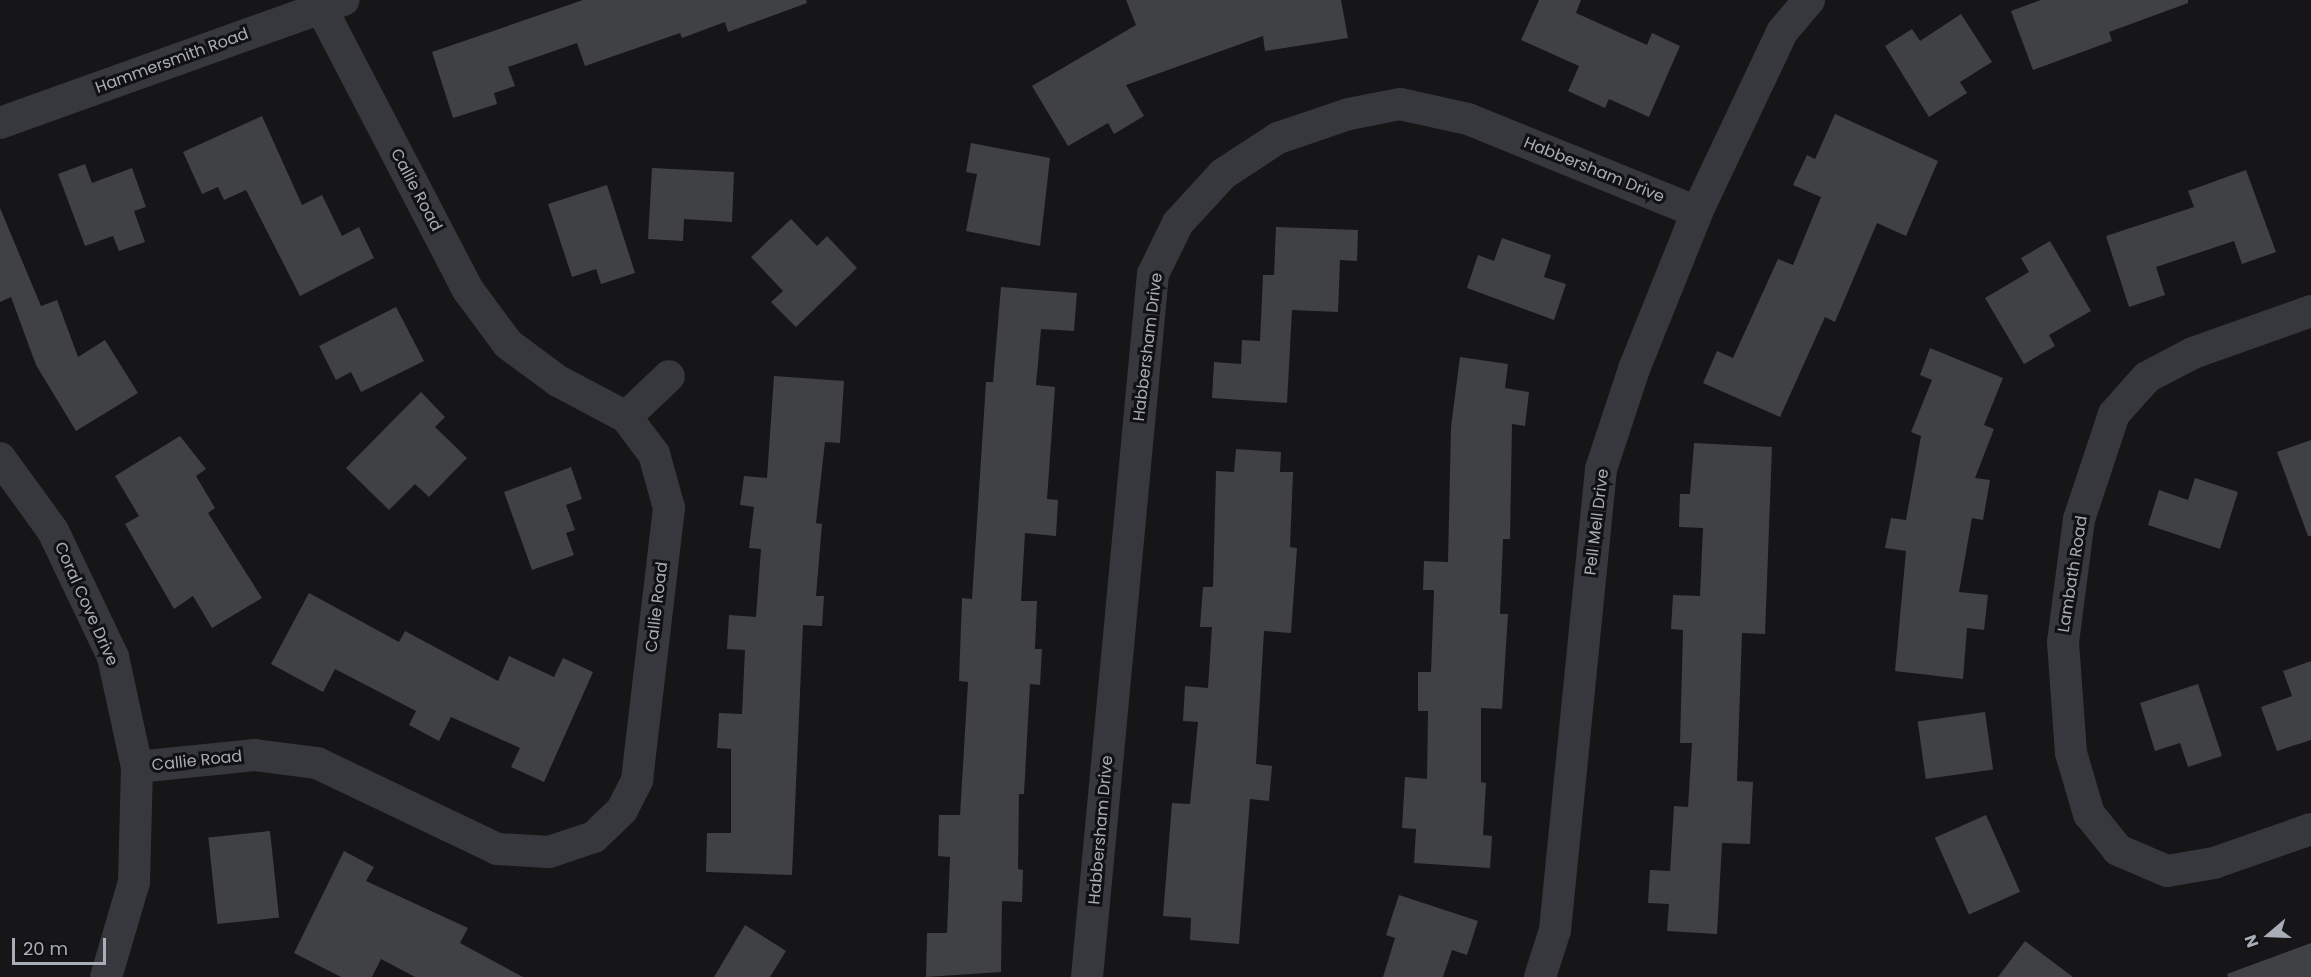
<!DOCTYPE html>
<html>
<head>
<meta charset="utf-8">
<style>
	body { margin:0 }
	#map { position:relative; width:2311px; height:977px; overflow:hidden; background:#161618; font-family:Poppins,sans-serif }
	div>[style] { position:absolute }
	.building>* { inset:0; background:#404145; transform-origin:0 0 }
	.minor>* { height:32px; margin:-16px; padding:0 16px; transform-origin:16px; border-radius:16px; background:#37383d }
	span { translate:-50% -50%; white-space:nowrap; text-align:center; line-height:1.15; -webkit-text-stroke:6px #111113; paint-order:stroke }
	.street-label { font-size:16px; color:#a8adb8 }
	.north { position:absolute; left:2239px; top:905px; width:60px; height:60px; -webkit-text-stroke:4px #111113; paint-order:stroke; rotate:251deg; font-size:16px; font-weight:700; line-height:24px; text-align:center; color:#a8adb8 }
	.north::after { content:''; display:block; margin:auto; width:21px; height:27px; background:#a8adb8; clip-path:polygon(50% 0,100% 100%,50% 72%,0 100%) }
	.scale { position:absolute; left:12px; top:938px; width:94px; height:27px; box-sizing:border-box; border:3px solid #a8adb8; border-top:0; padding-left:8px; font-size:18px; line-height:21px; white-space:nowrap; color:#a8adb8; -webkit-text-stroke:4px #111113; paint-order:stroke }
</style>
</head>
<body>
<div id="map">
	<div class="building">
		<i style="clip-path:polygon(583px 0,806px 0,807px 3px,728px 32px,725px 22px,682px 38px,680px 33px,585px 66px,577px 43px,508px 67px,515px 86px,494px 93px,497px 104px,453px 118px,432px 52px)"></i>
		<i style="clip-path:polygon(1126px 0,1341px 0,1348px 38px,1265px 51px,1263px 36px,1126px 85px,1144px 116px,1114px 134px,1108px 123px,1068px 146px,1032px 86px,1136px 25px)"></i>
		<i style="clip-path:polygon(1539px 0,1581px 0,1576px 13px,1647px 45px,1652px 33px,1680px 46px,1649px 117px,1609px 99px,1605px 108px,1568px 91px,1579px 66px,1521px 40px)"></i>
		<i style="clip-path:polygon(2041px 0,2188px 0,2188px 3px,2109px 32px,2112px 41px,2033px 70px,2011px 11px)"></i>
		<i style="clip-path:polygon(1961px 14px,1992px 62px,1960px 82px,1967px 93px,1929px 117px,1885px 46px,1912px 29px,1920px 41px)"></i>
		<i style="clip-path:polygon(1835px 114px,1938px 161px,1906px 236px,1877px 223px,1835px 322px,1825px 317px,1780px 417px,1703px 383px,1717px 351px,1733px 358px,1778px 259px,1793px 265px,1821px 197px,1793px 185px,1807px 155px,1815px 159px)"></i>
		<i style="clip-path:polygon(262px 116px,302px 205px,322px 195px,342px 236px,359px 227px,374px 258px,300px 296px,246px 190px,224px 200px,218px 187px,202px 194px,183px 152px)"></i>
		<i style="clip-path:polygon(971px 143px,1050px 158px,1040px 246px,966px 231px,977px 174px,966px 172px)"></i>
		<i style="clip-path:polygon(85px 164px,92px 183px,132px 168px,146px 207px,134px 211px,145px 242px,119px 251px,113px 236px,85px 246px,58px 174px)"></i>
		<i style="clip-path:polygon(652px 168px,734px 172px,732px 222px,684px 219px,683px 241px,648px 239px)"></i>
		<i style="clip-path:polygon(2246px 170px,2276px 252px,2242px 264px,2234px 241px,2156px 267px,2165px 295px,2129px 307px,2106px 236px,2194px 207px,2188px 191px)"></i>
		<i style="clip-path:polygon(607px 185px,635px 273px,601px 284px,596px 269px,572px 277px,548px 204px)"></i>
		<i style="clip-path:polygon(0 208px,41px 306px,57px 300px,78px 357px,105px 340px,138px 393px,76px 431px,36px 365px,11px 297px,0 302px)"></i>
		<i style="clip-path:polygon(791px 219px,817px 246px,827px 236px,857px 268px,796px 327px,771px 302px,783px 291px,751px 257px)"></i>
		<i style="clip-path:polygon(1276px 227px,1358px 230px,1357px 261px,1340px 260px,1338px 312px,1292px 310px,1287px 403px,1212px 398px,1214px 362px,1241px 364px,1242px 340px,1260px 341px,1263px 275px,1274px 275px)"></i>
		<i style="clip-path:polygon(1502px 238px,1551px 255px,1544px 277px,1566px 284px,1554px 320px,1467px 288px,1478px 255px,1494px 261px)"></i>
		<i style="clip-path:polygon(2050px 241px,2091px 311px,2049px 335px,2055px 346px,2024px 364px,1985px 298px,2029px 272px,2021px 258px)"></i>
		<i style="clip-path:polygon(1001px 287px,1077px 293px,1074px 331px,1041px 329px,1036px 385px,1055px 387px,1047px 499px,1058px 500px,1056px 536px,1025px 533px,1021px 601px,1037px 601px,1035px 649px,1042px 649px,1040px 685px,1030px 684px,1024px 794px,1019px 794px,1018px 869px,1023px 870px,1022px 902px,1002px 901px,1001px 972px,926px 977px,927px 933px,947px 933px,950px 857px,938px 856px,939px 815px,960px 815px,968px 682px,959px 681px,962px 598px,972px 599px,986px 382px,993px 382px)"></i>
		<i style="clip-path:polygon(396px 307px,424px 361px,361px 392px,351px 372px,336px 380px,319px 346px)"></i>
		<i style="clip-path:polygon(1930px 348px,2003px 378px,1984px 425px,1994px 429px,1975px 478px,1990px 480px,1983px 520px,1972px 518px,1959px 592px,1988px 595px,1984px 630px,1967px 628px,1963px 679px,1895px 671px,1906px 551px,1885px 548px,1891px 518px,1906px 520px,1921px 436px,1911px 432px,1932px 380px,1920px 375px)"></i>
		<i style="clip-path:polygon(1460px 357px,1508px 364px,1505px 388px,1529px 392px,1525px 426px,1512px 424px,1510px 539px,1503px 539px,1500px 614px,1508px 614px,1502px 709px,1481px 708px,1481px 782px,1486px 783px,1483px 835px,1492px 836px,1490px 868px,1414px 863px,1416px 829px,1402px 828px,1405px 777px,1427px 779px,1428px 711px,1418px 711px,1418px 672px,1431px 672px,1434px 590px,1423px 590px,1424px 561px,1448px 562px,1451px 427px)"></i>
		<i style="clip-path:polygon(774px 376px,844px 381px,840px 443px,825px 442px,816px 523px,822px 524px,816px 596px,824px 596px,822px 626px,803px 625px,792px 875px,706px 872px,707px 833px,731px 833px,731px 749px,717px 748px,719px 713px,742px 714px,745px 650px,727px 649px,729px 615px,756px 617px,761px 549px,749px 548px,754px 507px,740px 505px,744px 476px,767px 478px)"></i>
		<i style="clip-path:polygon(421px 392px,445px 417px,435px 427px,467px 458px,429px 497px,415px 484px,389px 510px,346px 468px)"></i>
		<i style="clip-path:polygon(180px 436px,206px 469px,196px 476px,215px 508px,208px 513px,262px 598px,212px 628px,193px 596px,174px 609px,125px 524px,139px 516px,115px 476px)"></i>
		<i style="clip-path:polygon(2311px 440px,2311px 536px,2308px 536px,2277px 452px)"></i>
		<i style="clip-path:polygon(1694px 443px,1772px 447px,1765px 634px,1742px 633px,1737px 781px,1753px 782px,1750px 844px,1722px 843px,1717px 934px,1667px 931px,1669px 904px,1648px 903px,1650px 870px,1670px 871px,1674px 806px,1688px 807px,1692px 743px,1680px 743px,1683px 630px,1671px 629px,1673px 595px,1700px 596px,1703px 528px,1679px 527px,1680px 494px,1690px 494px)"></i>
		<i style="clip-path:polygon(1236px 449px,1281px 452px,1280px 472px,1293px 472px,1290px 547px,1297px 548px,1291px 633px,1264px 631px,1256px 764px,1272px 766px,1269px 801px,1250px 799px,1239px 944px,1190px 940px,1191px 918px,1163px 916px,1172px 803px,1190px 804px,1198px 722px,1183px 721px,1185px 686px,1208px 688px,1212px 627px,1200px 627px,1203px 587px,1213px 587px,1216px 471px,1234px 472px)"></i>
		<i style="clip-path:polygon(571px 467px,582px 499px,566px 505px,575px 530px,566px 533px,574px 555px,532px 570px,504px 492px)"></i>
		<i style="clip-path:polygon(2195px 478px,2238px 492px,2220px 549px,2148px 525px,2159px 490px,2188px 500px)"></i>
		<i style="clip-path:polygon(309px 593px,399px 642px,405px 631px,498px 681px,509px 656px,554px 677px,563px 658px,593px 672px,544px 782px,511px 767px,520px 748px,451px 717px,439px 741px,409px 725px,416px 711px,335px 669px,323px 692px,271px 664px)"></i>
		<i style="clip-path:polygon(2311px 661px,2311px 740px,2277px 751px,2261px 707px,2292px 696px,2283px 671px)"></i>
		<i style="clip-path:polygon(2198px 684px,2222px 756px,2188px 767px,2180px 743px,2155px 751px,2140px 703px)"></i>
		<i style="left:1985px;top:712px;width:58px;height:68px;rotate:82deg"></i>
		<i style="left:1986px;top:815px;width:84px;height:56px;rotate:66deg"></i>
		<i style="left:270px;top:831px;width:87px;height:62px;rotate:84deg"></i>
		<i style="clip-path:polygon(344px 851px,374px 867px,366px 881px,468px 928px,460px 943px,523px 977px,415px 977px,381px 959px,372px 977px,341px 977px,294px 953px)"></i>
		<i style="clip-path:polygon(1399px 895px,1478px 921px,1467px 955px,1452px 950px,1443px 977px,1383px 977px,1395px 938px,1386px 935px)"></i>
		<i style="clip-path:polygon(745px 925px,786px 951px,770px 977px,714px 977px)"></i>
		<i style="clip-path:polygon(2025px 941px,2073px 977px,1998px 977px)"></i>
		<i style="clip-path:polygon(2311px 943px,2311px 977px,2228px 977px,2227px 974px)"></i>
	</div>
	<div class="minor">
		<i style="left:0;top:123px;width:365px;rotate:-19.7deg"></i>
		<i style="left:2311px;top:311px;width:125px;rotate:160.4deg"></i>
		<i style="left:2193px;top:353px;width:52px;rotate:152.4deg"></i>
		<i style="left:2147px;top:377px;width:50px;rotate:131.7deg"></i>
		<i style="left:2114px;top:414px;width:111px;rotate:108.4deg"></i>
		<i style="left:2079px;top:519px;width:124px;rotate:97.4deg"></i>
		<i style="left:2063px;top:642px;width:111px;rotate:85.9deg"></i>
		<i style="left:2071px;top:753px;width:64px;rotate:73.6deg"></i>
		<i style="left:2089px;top:814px;width:46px;rotate:51.1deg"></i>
		<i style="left:2118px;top:850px;width:53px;rotate:23.2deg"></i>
		<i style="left:2167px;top:871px;width:48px;rotate:-9.7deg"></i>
		<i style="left:2214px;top:863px;width:103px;rotate:-19.3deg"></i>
		<i style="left:626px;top:417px;width:59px;rotate:-43.6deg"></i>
		<i style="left:0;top:458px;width:90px;rotate:54deg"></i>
		<i style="left:53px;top:531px;width:140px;rotate:64.5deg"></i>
		<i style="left:113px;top:657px;width:113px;rotate:77.7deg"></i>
		<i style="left:137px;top:767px;width:115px;rotate:91.5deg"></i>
		<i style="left:134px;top:882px;width:99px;rotate:106.4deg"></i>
		<i style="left:137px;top:767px;width:119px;rotate:-5.8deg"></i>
		<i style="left:255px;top:755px;width:63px;rotate:7.4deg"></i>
		<i style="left:317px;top:763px;width:199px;rotate:25.5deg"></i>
		<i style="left:497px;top:849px;width:52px;rotate:3.3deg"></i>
		<i style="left:549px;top:852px;width:47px;rotate:-18.4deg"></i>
		<i style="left:594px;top:837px;width:39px;rotate:-44deg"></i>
		<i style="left:622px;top:810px;width:34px;rotate:-63deg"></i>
		<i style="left:637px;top:780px;width:274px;rotate:-83.3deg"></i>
		<i style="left:669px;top:508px;width:56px;rotate:-105.5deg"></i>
		<i style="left:654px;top:454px;width:46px;rotate:-127.1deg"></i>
		<i style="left:626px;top:417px;width:77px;rotate:-152.1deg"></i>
		<i style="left:558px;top:381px;width:62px;rotate:-143.5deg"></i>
		<i style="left:508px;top:344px;width:67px;rotate:-126.5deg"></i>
		<i style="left:468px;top:290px;width:318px;rotate:-117.5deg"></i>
		<i style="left:1087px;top:977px;width:706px;rotate:-84.64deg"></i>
		<i style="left:1153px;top:274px;width:57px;rotate:-63.9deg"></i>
		<i style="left:1178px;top:223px;width:67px;rotate:-47.4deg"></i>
		<i style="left:1223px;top:174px;width:66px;rotate:-33.2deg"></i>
		<i style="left:1278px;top:138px;width:75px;rotate:-18.7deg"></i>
		<i style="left:1349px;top:114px;width:52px;rotate:-11.1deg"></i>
		<i style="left:1400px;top:104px;width:70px;rotate:12.4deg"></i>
		<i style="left:1468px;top:119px;width:247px;rotate:22.1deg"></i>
		<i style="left:1540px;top:977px;width:49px;rotate:-72.3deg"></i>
		<i style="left:1555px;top:930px;width:463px;rotate:-84.3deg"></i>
		<i style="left:1601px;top:469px;width:105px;rotate:-71.7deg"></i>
		<i style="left:1634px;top:369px;width:169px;rotate:-68.1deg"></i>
		<i style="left:1697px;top:212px;width:199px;rotate:-64.7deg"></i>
		<i style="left:1782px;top:32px;width:42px;rotate:-49.8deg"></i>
	</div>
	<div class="street-label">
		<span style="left:172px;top:61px;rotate:-20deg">Hammersmith Road</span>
		<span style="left:1594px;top:170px;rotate:22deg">Habbersham Drive</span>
		<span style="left:416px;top:190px;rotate:62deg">Callie Road</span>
		<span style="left:1148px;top:347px;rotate:-83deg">Habbersham Drive</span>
		<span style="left:1597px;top:522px;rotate:-83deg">Pell Mell Drive</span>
		<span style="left:2073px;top:574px;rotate:-81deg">Lambath Road</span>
		<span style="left:86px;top:604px;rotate:66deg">Coral Cove Drive</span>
		<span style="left:657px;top:607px;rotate:-83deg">Callie Road</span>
		<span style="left:197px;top:761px;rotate:-6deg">Callie Road</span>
		<span style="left:1101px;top:830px;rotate:-85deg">Habbersham Drive</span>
	</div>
	<div class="north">N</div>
	<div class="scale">20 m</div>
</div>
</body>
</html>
